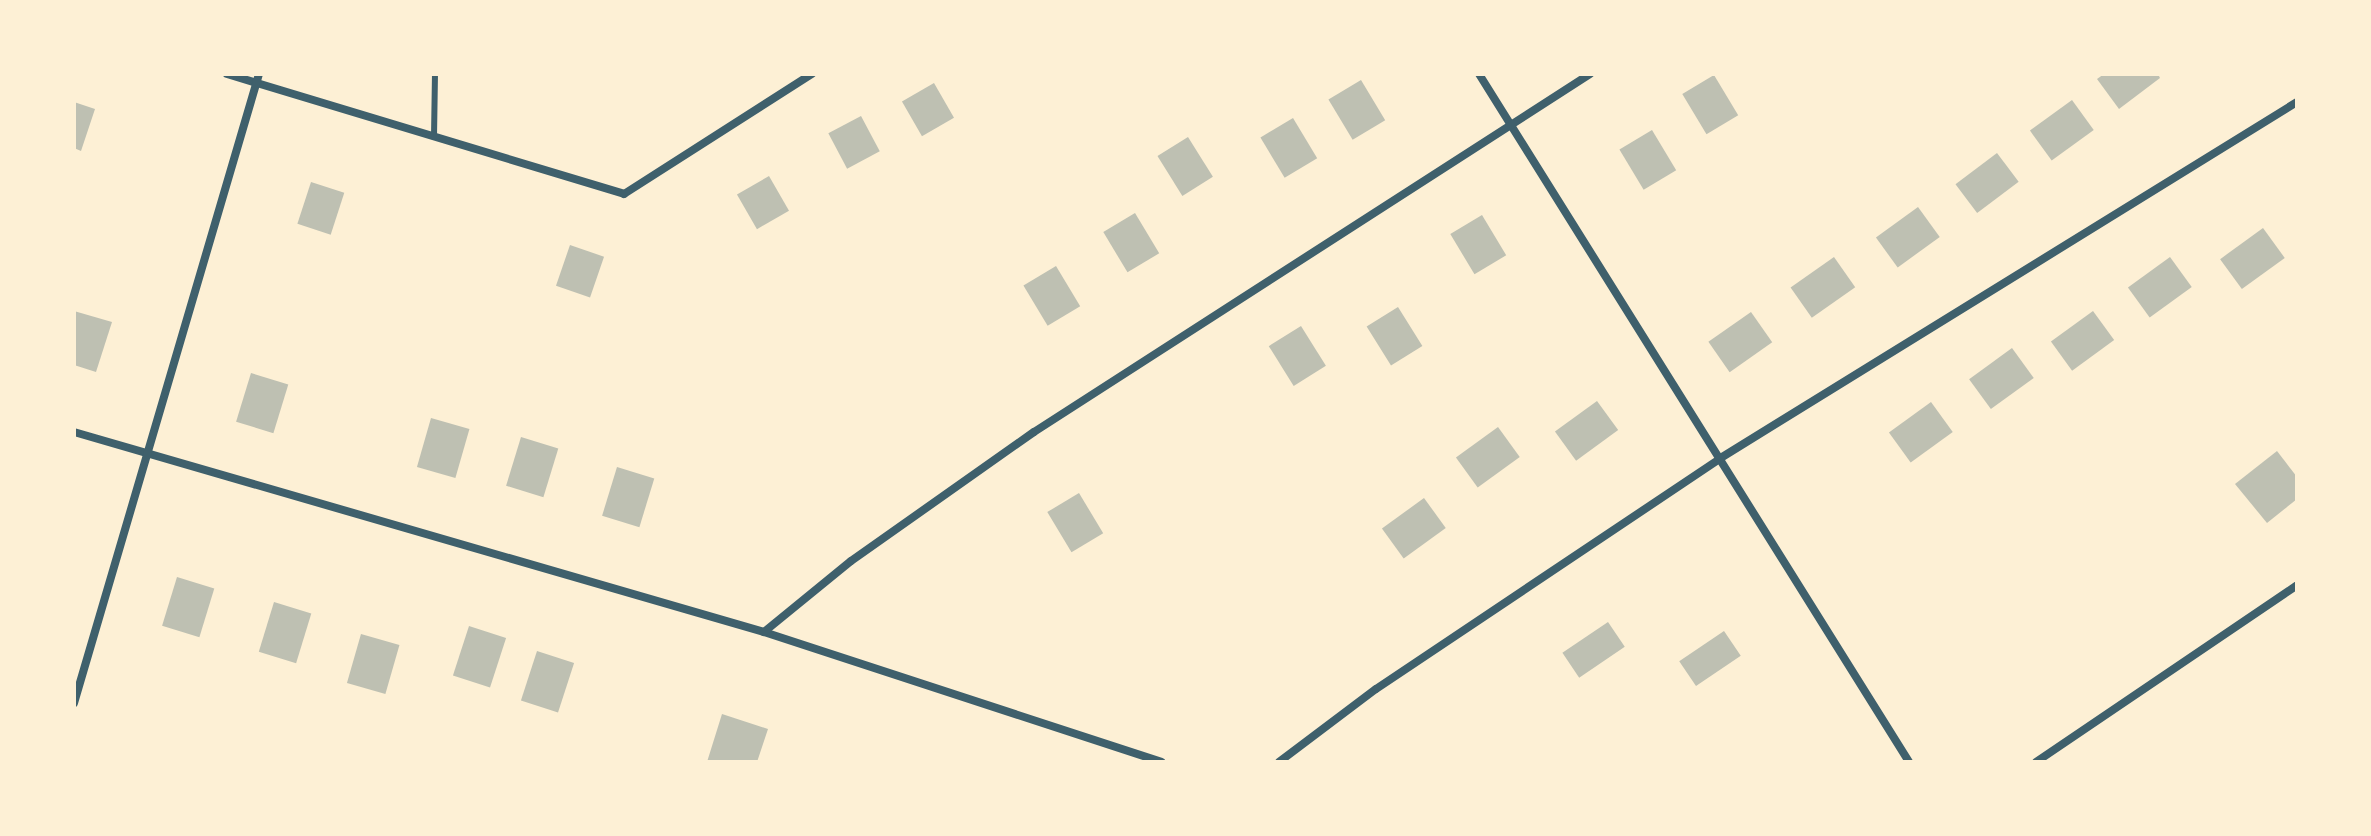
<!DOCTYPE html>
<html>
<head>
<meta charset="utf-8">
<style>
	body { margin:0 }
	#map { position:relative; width:2371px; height:836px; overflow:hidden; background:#fdf0d5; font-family:"Sofia Sans Condensed",sans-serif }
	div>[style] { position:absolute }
	.building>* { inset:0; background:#bec0b2; transform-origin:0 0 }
	.service>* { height:6px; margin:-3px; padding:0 3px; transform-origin:3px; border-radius:3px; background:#3f606c }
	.minor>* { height:8px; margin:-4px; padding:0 4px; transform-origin:4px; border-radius:4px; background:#3f606c }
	span { translate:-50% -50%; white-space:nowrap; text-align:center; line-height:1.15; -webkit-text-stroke:8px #fdf0d5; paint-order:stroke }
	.frame { position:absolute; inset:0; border:76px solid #fdf0d5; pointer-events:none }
</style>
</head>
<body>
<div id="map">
	<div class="building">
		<i style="clip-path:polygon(2104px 74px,2158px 74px,2160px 78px,2119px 109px,2097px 79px)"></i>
		<i style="left:1714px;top:75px;width:47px;height:37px;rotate:59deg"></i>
		<i style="left:1361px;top:80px;width:47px;height:38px;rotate:59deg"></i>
		<i style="left:934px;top:83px;width:40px;height:37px;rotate:60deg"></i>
		<i style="left:2072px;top:100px;width:37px;height:52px;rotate:54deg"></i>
		<i style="clip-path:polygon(74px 102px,95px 109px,81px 151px,74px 148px)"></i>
		<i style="left:861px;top:116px;width:40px;height:37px;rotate:62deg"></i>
		<i style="left:1293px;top:118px;width:47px;height:38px;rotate:59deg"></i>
		<i style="left:1652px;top:130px;width:47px;height:38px;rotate:59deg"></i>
		<i style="left:1188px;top:137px;width:47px;height:36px;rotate:58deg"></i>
		<i style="left:1997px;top:153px;width:36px;height:52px;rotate:53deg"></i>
		<i style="left:769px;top:176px;width:40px;height:37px;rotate:60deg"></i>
		<i style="left:311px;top:182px;width:35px;height:44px;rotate:18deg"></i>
		<i style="left:1918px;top:207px;width:37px;height:52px;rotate:54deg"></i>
		<i style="left:1135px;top:213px;width:47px;height:37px;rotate:59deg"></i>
		<i style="left:1482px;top:215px;width:47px;height:37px;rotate:59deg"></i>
		<i style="left:2263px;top:228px;width:37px;height:53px;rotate:54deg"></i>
		<i style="left:570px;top:245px;width:36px;height:43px;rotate:19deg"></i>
		<i style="left:1834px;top:257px;width:37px;height:53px;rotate:55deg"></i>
		<i style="left:2170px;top:257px;width:37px;height:52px;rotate:54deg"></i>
		<i style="left:1056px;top:266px;width:47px;height:38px;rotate:59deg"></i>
		<i style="left:1398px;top:307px;width:46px;height:37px;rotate:58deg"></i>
		<i style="clip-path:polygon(74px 311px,112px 322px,96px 372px,74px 365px)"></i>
		<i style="left:2093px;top:311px;width:36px;height:52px;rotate:54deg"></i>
		<i style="left:1751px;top:312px;width:37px;height:52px;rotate:55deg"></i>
		<i style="left:1301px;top:326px;width:47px;height:38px;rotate:58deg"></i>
		<i style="left:2012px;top:348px;width:37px;height:53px;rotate:54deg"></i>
		<i style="left:251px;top:373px;width:39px;height:51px;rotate:17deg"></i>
		<i style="left:1597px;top:401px;width:36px;height:52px;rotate:54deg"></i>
		<i style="left:1931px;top:402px;width:37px;height:52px;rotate:54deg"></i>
		<i style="left:431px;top:418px;width:40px;height:51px;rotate:16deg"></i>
		<i style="left:1498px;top:427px;width:37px;height:52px;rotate:54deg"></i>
		<i style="left:521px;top:437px;width:39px;height:51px;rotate:17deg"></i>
		<i style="clip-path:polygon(2277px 451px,2297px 477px,2297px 499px,2267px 523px,2235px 484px)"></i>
		<i style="left:617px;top:467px;width:39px;height:51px;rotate:17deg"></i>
		<i style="left:1079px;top:493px;width:47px;height:37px;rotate:59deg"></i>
		<i style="left:1424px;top:498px;width:37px;height:52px;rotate:54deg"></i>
		<i style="left:177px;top:577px;width:39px;height:51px;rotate:17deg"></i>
		<i style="left:274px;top:602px;width:39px;height:52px;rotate:17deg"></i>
		<i style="left:1608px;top:622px;width:30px;height:55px;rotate:56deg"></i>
		<i style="left:469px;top:626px;width:39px;height:52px;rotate:18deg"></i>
		<i style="left:1724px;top:631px;width:30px;height:54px;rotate:56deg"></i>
		<i style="left:361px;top:634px;width:40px;height:51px;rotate:16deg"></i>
		<i style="left:537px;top:651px;width:39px;height:52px;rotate:18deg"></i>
		<i style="clip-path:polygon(722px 714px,768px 729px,757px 762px,707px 762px)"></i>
	</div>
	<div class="service">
		<i style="left:434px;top:137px;width:63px;rotate:-89.1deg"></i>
	</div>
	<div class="minor">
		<i style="left:227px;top:74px;width:415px;rotate:16.8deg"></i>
		<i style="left:624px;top:194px;width:223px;rotate:-32.6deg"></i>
		<i style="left:1479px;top:74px;width:811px;rotate:57.99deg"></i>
		<i style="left:74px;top:432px;width:718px;rotate:16.16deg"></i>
		<i style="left:764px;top:632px;width:418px;rotate:18.1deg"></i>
		<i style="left:764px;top:632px;width:112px;rotate:-39.2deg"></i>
		<i style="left:851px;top:561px;width:224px;rotate:-35.2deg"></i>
		<i style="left:1034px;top:432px;width:661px;rotate:-32.78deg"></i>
		<i style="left:74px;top:703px;width:656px;rotate:-73.61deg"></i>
		<i style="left:1279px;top:762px;width:121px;rotate:-37deg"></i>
		<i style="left:1376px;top:689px;width:413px;rotate:-33.8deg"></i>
		<i style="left:1719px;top:459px;width:679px;rotate:-31.7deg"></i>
		<i style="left:2036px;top:762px;width:315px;rotate:-34.1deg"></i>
	</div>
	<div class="frame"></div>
</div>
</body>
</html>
